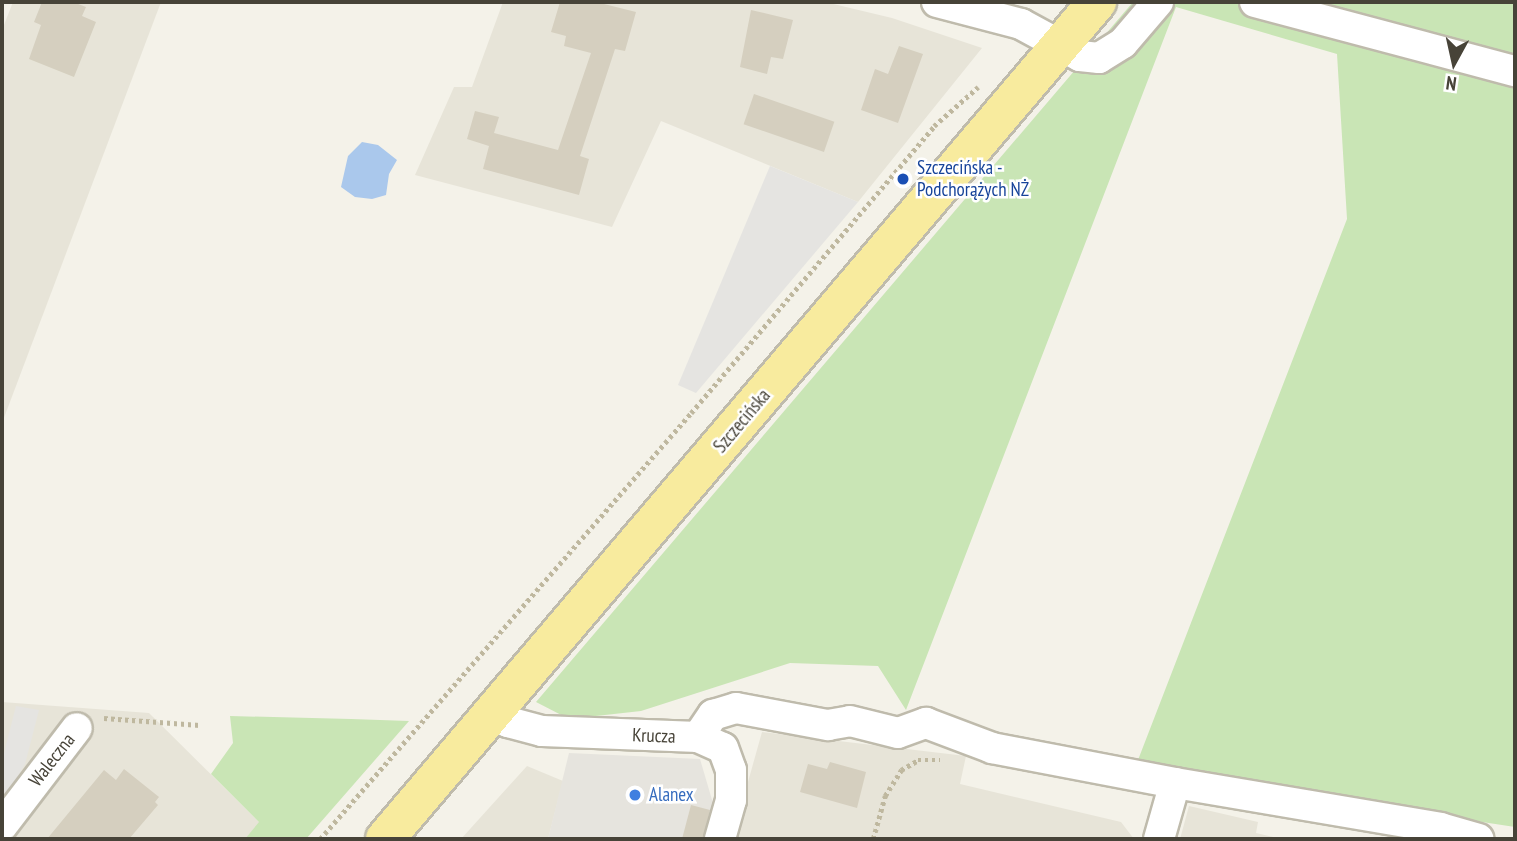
<!DOCTYPE html>
<html>
<head>
<meta charset="utf-8">
<style>
	body { margin:0 }
	#map { position:relative; width:1517px; height:841px; overflow:hidden; background:#f4f2e9; font-family:"PT Sans Narrow",sans-serif }
	div>[style] { position:absolute }
	.residential>* { inset:0; background:#e7e4d8 }
	.industrial>* { inset:0; background:#e6e4de }
	.green>* { inset:0; background:#c9e5b5 }
	.parking>* { inset:0; background:#e5e4e1 }
	.water>* { inset:0; background:#aac8ec }
	.building>* { inset:0; background:#d5cfbf; transform-origin:0 0 }
	.path>* { height:4.5px; margin-top:-2.25px; transform-origin:0; background:repeating-linear-gradient(90deg,#bfb89f 0 3.5px,transparent 0 7px) }
	.roads { filter:drop-shadow(2px 0 #bfbbac) drop-shadow(-2px 0 #bfbbac) drop-shadow(0 2px #bfbbac) drop-shadow(0 -2px #bfbbac) }
	.minor>* { height:30px; margin:-15px; padding:0 15px; transform-origin:15px; border-radius:15px; background:#fff }
	.major>* { height:38px; margin:-19px; padding:0 19px; transform-origin:19px; border-radius:19px; background:#f8eb9e }
	.dots>* { width:19px; height:19px; translate:-50% -50%; box-sizing:border-box; border:4px solid #fff; border-radius:50% }
	span { translate:-50% -50%; white-space:nowrap; text-align:center; line-height:1.15; -webkit-text-stroke:5px #fff; paint-order:stroke }
	.transit-label { font-size:19px; color:#164399 }
	.left { translate:0 -50%; text-align:left }
	.street-label { font-size:19px; color:#474338 }
	.shop-label { font-size:19px; color:#366cbe }
	.frame { position:absolute; inset:0; border:4px solid #474338; pointer-events:none }
	.north { position:absolute; left:1419px; top:28px; width:70px; height:70px; -webkit-text-stroke:5px #fff; paint-order:stroke; rotate:188deg; font-size:19px; font-weight:700; line-height:28px; text-align:center; color:#474338 }
	.north::after { content:''; display:block; margin:auto; width:24px; height:32px; background:#474338; clip-path:polygon(50% 0,100% 100%,50% 72%,0 100%) }
</style>
</head>
<body>
<div id="map">
	<div class="residential">
		<i style="clip-path:polygon(13px 2px,161px 2px,2px 423px,2px 30px)"></i>
		<i style="clip-path:polygon(503px 2px,825px 2px,892px 18px,982px 48px,858px 202px,661px 121px,612px 227px,415px 175px,454px 87px,472px 87px)"></i>
		<i style="clip-path:polygon(2px 702px,149px 713px,260px 823px,245px 839px,2px 839px)"></i>
		<i style="clip-path:polygon(762px 732px,966px 756px,960px 784px,1121px 822px,1134px 839px,732px 839px)"></i>
		<i style="clip-path:polygon(527px 766px,563px 781px,548px 839px,461px 839px)"></i>
		<i style="clip-path:polygon(1189px 806px,1258px 822px,1256px 833px,1282px 839px,1180px 839px)"></i>
	</div>
	<div class="industrial">
		<i style="clip-path:polygon(569px 753px,700px 759px,715px 810px,707px 839px,548px 839px)"></i>
	</div>
	<div class="green">
		<i style="clip-path:polygon(1133px 2px,1515px 2px,1515px 827px,1272px 790px,1138px 760px,1347px 219px,1337px 54px,1176px 7px,906px 710px,878px 666px,790px 663px,641px 711px,569px 719px,536px 702px)"></i>
		<i style="clip-path:polygon(230px 716px,351px 719px,409px 721px,306px 839px,245px 839px,259px 822px,211px 774px,233px 743px)"></i>
	</div>
	<div class="parking">
		<i style="clip-path:polygon(770px 166px,858px 202px,696px 393px,678px 385px)"></i>
		<i style="clip-path:polygon(16px 706px,39px 710px,25px 764px,2px 803px,2px 761px)"></i>
	</div>
	<div class="water">
		<i style="clip-path:polygon(362px 142px,378px 145px,397px 160px,389px 174px,386px 195px,372px 199px,355px 197px,341px 187px,348px 156px)"></i>
	</div>
	<div class="building">
		<i style="clip-path:polygon(42px 2px,73px 2px,86px 7px,82px 16px,96px 22px,74px 77px,29px 59px,41px 25px,34px 22px)"></i>
		<i style="clip-path:polygon(560px 2px,596px 2px,636px 12px,625px 51px,615px 49px,580px 156px,589px 159px,579px 195px,483px 169px,489px 146px,467px 139px,475px 111px,499px 117px,494px 133px,558px 150px,591px 53px,564px 46px,566px 36px,551px 32px)"></i>
		<i style="clip-path:polygon(751px 10px,793px 20px,783px 59px,771px 57px,767px 74px,740px 67px)"></i>
		<i style="clip-path:polygon(899px 46px,923px 54px,898px 123px,861px 110px,875px 69px,888px 74px)"></i>
		<i style="left:754px;top:94px;width:85px;height:32px;rotate:19deg"></i>
		<i style="clip-path:polygon(830px 762px,866px 772px,857px 808px,800px 792px,808px 764px,827px 769px)"></i>
		<i style="clip-path:polygon(124px 769px,159px 797px,155px 802px,158px 805px,129px 839px,47px 839px,104px 770px,116px 780px)"></i>
		<i style="clip-path:polygon(691px 805px,710px 810px,703px 839px,682px 839px)"></i>
	</div>
	<div class="path">
		<i style="left:104px;top:718px;width:96px;rotate:4.2deg"></i>
		<i style="left:320px;top:839px;width:565px;rotate:-48.95deg"></i>
		<i style="left:691px;top:413px;width:376px;rotate:-49.7deg"></i>
		<i style="left:934px;top:126px;width:59px;rotate:-41.6deg"></i>
		<i style="left:873px;top:839px;width:45px;rotate:-74.4deg"></i>
		<i style="left:885px;top:796px;width:31px;rotate:-58deg"></i>
		<i style="left:901px;top:770px;width:20px;rotate:-30deg"></i>
		<i style="left:918px;top:760px;width:22px"></i>
	</div>
	<div class="roads">
		<div class="minor">
			<i style="left:937px;top:2px;width:87px;rotate:14.7deg"></i>
			<i style="left:1021px;top:24px;width:67px;rotate:28.5deg"></i>
			<i style="left:1080px;top:56px;width:19px;rotate:6deg"></i>
			<i style="left:1099px;top:58px;width:28px;rotate:-32deg"></i>
			<i style="left:1123px;top:43px;width:54px;rotate:-49.5deg"></i>
			<i style="left:1255px;top:2px;width:269px;rotate:14.9deg"></i>
			<i style="left:492px;top:714px;width:18px;rotate:27deg"></i>
			<i style="left:508px;top:722px;width:35px;rotate:15deg"></i>
			<i style="left:542px;top:731px;width:156px;rotate:2.2deg"></i>
			<i style="left:698px;top:737px;width:27px;rotate:24deg"></i>
			<i style="left:723px;top:748px;width:23px;rotate:70deg"></i>
			<i style="left:731px;top:770px;width:30px;rotate:90deg"></i>
			<i style="left:731px;top:800px;width:41px;rotate:105.8deg"></i>
			<i style="left:698px;top:737px;width:27px;rotate:-56deg"></i>
			<i style="left:713px;top:715px;width:24px;rotate:-17deg"></i>
			<i style="left:736px;top:708px;width:94px;rotate:10.5deg"></i>
			<i style="left:828px;top:725px;width:22px;rotate:-10deg"></i>
			<i style="left:850px;top:721px;width:49px;rotate:14deg"></i>
			<i style="left:898px;top:733px;width:30px;rotate:-20deg"></i>
			<i style="left:926px;top:723px;width:71px;rotate:20.7deg"></i>
			<i style="left:992px;top:748px;width:186px;rotate:10.8deg"></i>
			<i style="left:1175px;top:783px;width:269px;rotate:9.6deg"></i>
			<i style="left:1440px;top:828px;width:40px;rotate:16deg"></i>
			<i style="left:2px;top:826px;width:123px;rotate:-52.6deg"></i>
			<i style="left:1159px;top:839px;width:58px;rotate:-74.1deg"></i>
		</div>
		<div class="major">
			<i style="left:385px;top:839px;width:1099px;rotate:-49.61deg"></i>
		</div>
	</div>
	<div class="dots">
		<i style="left:903px;top:179px;background:#1a4fb4"></i>
		<i style="left:635px;top:795px;background:#3f7fe0"></i>
	</div>
	<div class="transit-label">
		<span class="left" style="left:917px;top:179px">Szczecińska -<br>Podchorążych NŻ</span>
	</div>
	<div class="street-label">
		<span style="left:742px;top:421px;rotate:-50deg">Szczecińska</span>
		<span style="left:654px;top:736px;rotate:2deg">Krucza</span>
		<span style="left:52px;top:760px;rotate:-52deg">Waleczna</span>
	</div>
	<div class="shop-label">
		<span class="left" style="left:649px;top:795px">Alanex</span>
	</div>
	<div class="frame"></div>
	<div class="north">N</div>
</div>
</body>
</html>
